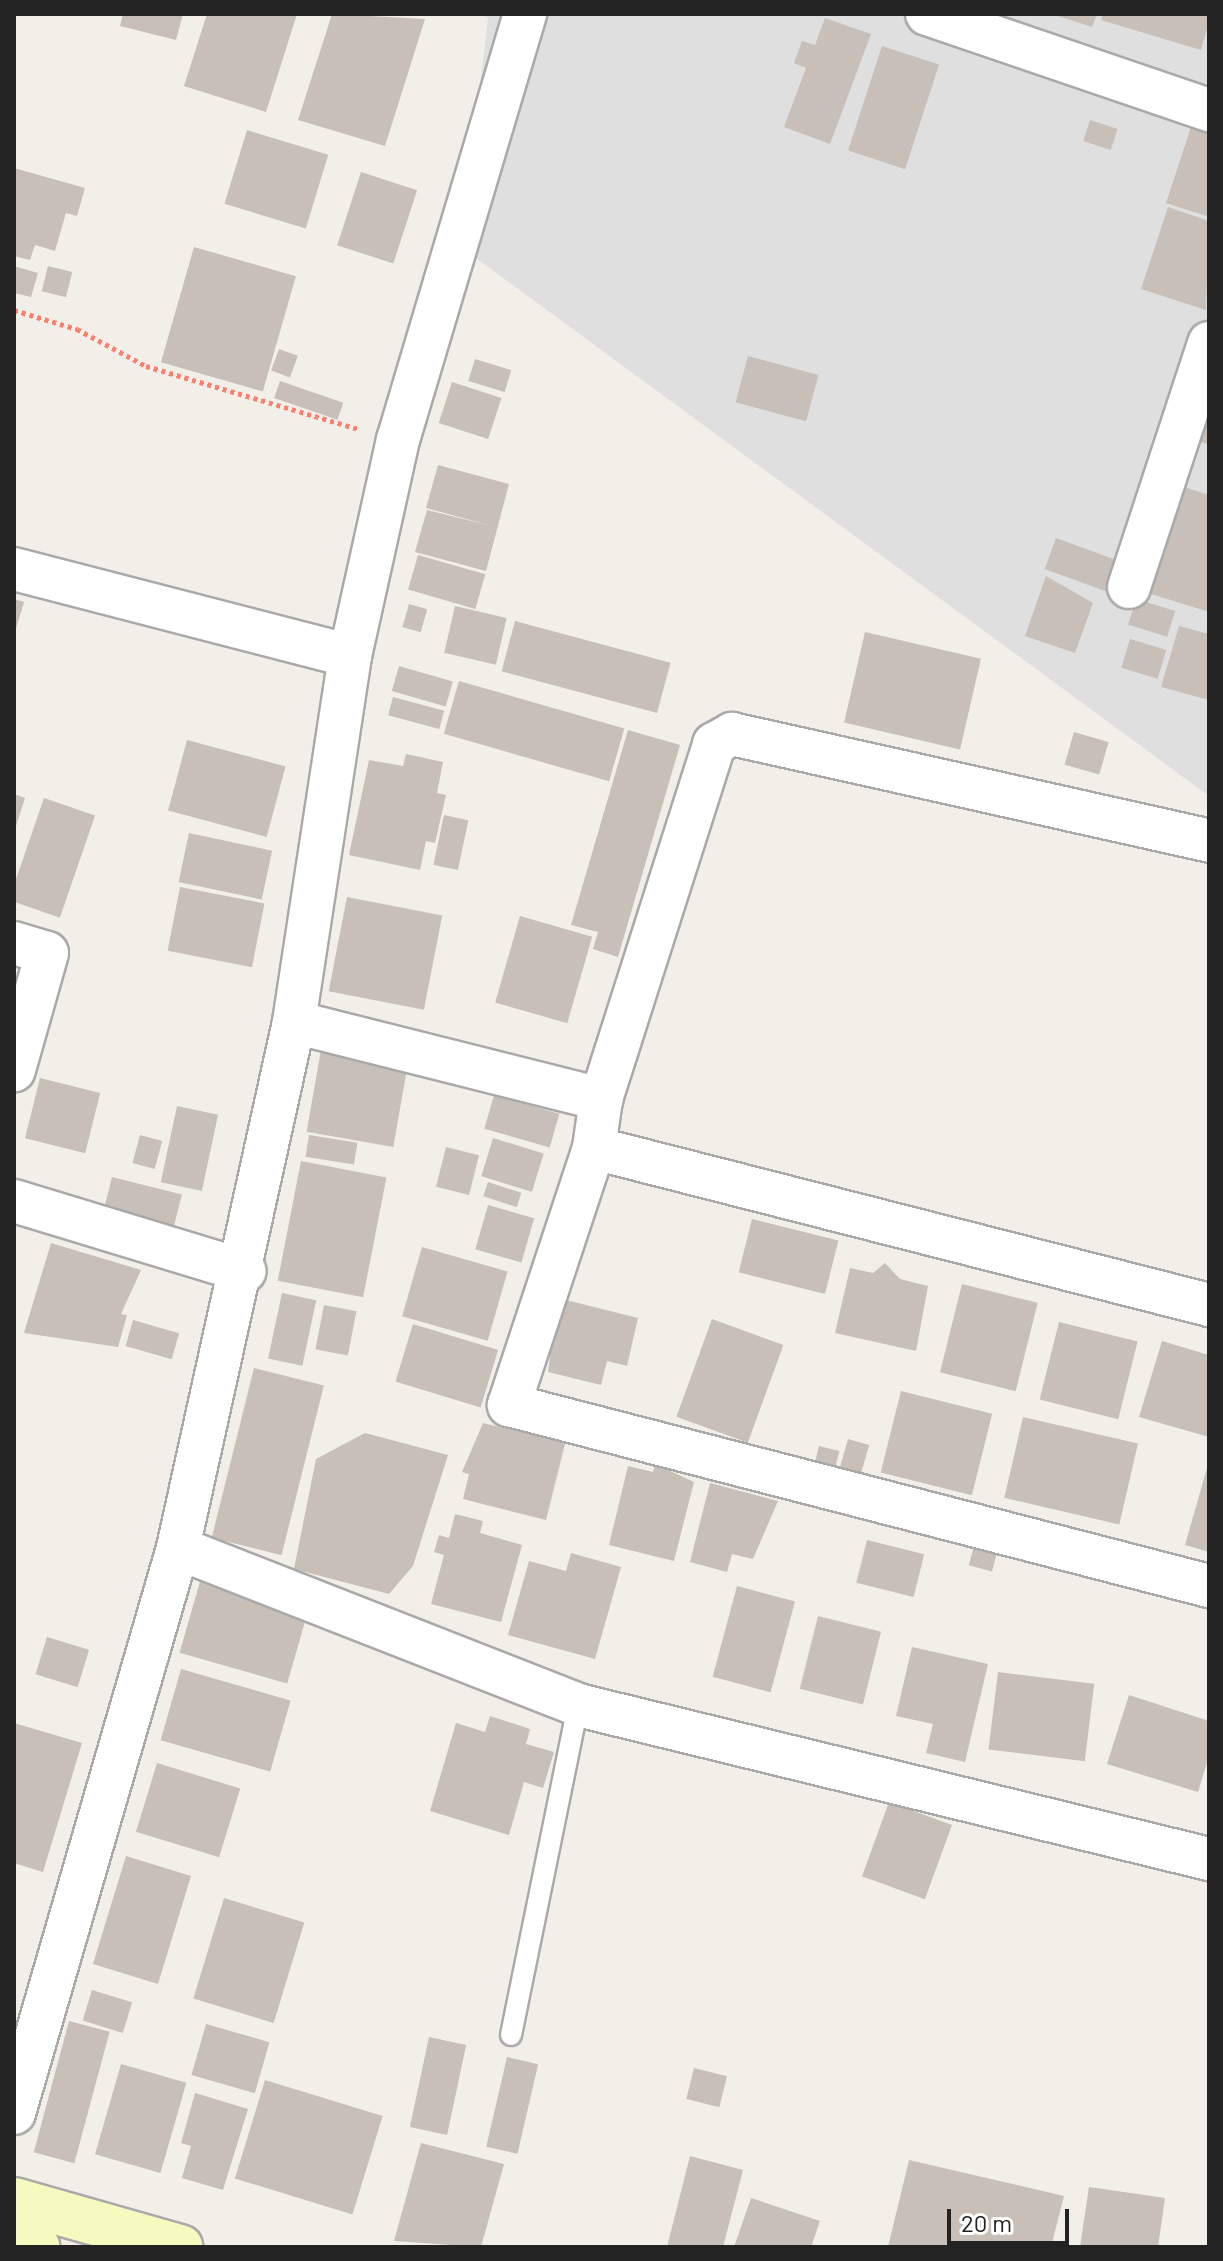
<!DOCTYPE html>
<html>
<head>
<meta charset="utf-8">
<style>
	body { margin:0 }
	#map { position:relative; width:1223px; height:2261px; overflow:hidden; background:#f2efe9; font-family:Barlow,sans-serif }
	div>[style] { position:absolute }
	.residential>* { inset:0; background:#e0dfdf }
	.building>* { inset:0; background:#c7bfb8; transform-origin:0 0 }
	.path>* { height:5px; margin-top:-2.5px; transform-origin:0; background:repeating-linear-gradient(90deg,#fa8072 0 4px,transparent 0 8px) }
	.roads { filter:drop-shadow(2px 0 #a9a9a9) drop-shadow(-2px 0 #a9a9a9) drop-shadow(0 2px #a9a9a9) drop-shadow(0 -2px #a9a9a9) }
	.lane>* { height:20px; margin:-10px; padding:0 10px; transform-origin:10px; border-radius:10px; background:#fff }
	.street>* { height:42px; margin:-21px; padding:0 21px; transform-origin:21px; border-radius:21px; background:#fff }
	.secondary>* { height:44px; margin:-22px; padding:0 22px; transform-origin:22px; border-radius:22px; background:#f7fabf }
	span { translate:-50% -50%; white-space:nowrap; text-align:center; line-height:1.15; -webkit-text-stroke:8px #fff; paint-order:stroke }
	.frame { position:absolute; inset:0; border:16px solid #222; pointer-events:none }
	.scale { position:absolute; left:947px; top:2209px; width:122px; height:36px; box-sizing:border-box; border:4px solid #222; border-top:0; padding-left:10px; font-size:24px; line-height:28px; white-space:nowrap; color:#222; -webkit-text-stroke:6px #fff; paint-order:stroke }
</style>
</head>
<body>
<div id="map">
	<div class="residential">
		<i style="clip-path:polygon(477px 14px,1209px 14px,1209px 796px,461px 247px,488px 18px)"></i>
	</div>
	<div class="building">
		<i style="clip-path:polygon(123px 14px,183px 14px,176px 40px,120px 26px)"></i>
		<i style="clip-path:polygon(207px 14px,297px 14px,266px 112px,184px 86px)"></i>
		<i style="clip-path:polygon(332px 14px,425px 19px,385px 146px,298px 120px)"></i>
		<i style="clip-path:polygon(1052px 14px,1097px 14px,1092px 27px)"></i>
		<i style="clip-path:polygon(1103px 14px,1209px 14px,1209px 22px,1201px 50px,1101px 20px)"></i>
		<i style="clip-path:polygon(825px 18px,871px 34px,830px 144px,784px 127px,806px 68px,794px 63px,802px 41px,815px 45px)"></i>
		<i style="left:882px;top:46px;width:60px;height:110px;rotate:18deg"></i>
		<i style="left:1090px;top:120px;width:29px;height:22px;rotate:18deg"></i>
		<i style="clip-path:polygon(1192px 124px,1209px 129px,1209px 217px,1166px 203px)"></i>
		<i style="left:247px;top:130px;width:85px;height:77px;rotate:17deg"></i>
		<i style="clip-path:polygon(14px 168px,85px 188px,77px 216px,66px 213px,55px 251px,35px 245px,30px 260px,14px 256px)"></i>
		<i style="left:361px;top:172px;width:59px;height:77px;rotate:18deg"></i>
		<i style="clip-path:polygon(1168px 207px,1209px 221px,1206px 310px,1141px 289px)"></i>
		<i style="left:194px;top:247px;width:106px;height:120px;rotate:16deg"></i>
		<i style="clip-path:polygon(14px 266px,38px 273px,31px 297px,14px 293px)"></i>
		<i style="left:48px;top:266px;width:25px;height:26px;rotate:14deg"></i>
		<i style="left:279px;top:349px;width:20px;height:23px;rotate:20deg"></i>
		<i style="left:748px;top:356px;width:73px;height:48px;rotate:15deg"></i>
		<i style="left:475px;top:359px;width:38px;height:23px;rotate:17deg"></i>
		<i style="clip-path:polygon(1209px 366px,1209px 445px,1184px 436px)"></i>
		<i style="left:280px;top:381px;width:67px;height:18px;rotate:19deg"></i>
		<i style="left:452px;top:382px;width:52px;height:43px;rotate:18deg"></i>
		<i style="clip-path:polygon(438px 465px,509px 484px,486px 571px,415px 552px,427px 510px,492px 526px,426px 508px)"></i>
		<i style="clip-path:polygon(1181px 486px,1209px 495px,1209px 612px,1145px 592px)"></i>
		<i style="left:1056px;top:538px;width:67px;height:33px;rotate:20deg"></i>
		<i style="left:418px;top:555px;width:70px;height:36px;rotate:16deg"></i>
		<i style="clip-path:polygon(1046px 576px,1093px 603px,1075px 653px,1025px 636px)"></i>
		<i style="clip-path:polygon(14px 599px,24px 602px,15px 632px,14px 632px)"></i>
		<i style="left:1136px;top:599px;width:41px;height:27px;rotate:17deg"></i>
		<i style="left:409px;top:604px;width:19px;height:24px;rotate:16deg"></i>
		<i style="left:455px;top:606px;width:53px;height:48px;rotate:13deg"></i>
		<i style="left:515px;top:621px;width:161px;height:52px;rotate:15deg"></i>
		<i style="clip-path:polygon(1179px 626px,1209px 634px,1209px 700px,1161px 687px)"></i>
		<i style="left:865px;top:632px;width:119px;height:93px;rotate:13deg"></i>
		<i style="left:1130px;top:639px;width:38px;height:30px;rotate:17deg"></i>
		<i style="left:399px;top:666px;width:56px;height:26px;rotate:16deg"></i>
		<i style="left:459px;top:681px;width:172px;height:55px;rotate:16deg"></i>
		<i style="left:393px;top:697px;width:53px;height:19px;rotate:15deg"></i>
		<i style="clip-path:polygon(628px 730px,680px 745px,618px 957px,593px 949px,598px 932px,571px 925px)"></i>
		<i style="left:1074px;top:732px;width:36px;height:34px;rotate:16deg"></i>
		<i style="left:187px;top:740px;width:102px;height:73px;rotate:15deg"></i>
		<i style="clip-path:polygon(406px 754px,443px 762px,437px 793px,446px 795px,435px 843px,426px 841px,420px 870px,349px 855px,369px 760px,403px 766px)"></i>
		<i style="clip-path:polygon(14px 794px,25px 798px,15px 829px,14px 829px)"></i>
		<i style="left:44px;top:798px;width:54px;height:108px;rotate:19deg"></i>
		<i style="left:444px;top:815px;width:25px;height:51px;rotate:12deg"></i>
		<i style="left:189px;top:833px;width:85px;height:50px;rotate:12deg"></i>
		<i style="left:180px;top:887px;width:86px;height:65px;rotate:11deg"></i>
		<i style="left:347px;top:897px;width:97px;height:96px;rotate:11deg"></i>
		<i style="left:520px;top:916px;width:75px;height:90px;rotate:16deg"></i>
		<i style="left:321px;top:1050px;width:88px;height:83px;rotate:10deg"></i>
		<i style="left:40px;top:1078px;width:62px;height:62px;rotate:14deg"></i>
		<i style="left:494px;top:1095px;width:68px;height:35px;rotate:16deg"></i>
		<i style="left:177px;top:1106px;width:42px;height:78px;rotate:12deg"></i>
		<i style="left:140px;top:1135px;width:23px;height:29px;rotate:15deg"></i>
		<i style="left:309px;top:1135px;width:49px;height:22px;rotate:9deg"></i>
		<i style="left:493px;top:1138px;width:53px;height:40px;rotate:17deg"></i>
		<i style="left:446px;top:1147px;width:34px;height:41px;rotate:14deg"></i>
		<i style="left:301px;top:1161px;width:87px;height:122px;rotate:11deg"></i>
		<i style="left:112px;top:1177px;width:72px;height:36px;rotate:14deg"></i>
		<i style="left:488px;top:1182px;width:35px;height:15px;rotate:18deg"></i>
		<i style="left:488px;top:1205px;width:48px;height:46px;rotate:16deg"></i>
		<i style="left:752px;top:1219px;width:89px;height:55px;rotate:14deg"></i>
		<i style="clip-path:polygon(51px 1243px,141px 1270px,121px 1314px,127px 1315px,118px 1347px,24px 1333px)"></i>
		<i style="left:422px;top:1247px;width:89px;height:72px;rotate:16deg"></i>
		<i style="clip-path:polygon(885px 1263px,900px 1279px,928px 1286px,916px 1351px,835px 1333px,850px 1268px,873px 1273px)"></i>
		<i style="left:962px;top:1284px;width:78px;height:91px;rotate:14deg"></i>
		<i style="left:282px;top:1293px;width:35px;height:67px;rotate:12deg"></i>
		<i style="clip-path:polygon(566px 1300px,638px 1318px,627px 1366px,607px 1361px,601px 1385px,548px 1372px,555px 1318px)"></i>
		<i style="left:324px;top:1305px;width:33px;height:45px;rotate:11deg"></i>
		<i style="left:712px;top:1319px;width:76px;height:104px;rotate:20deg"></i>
		<i style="left:133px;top:1320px;width:48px;height:27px;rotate:16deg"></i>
		<i style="left:1059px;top:1322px;width:81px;height:80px;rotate:14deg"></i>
		<i style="left:413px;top:1324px;width:89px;height:60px;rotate:17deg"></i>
		<i style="clip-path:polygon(1162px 1341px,1209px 1355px,1209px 1437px,1139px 1417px)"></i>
		<i style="left:254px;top:1368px;width:72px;height:175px;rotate:14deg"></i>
		<i style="left:901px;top:1391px;width:94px;height:84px;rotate:14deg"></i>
		<i style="left:1023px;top:1417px;width:118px;height:83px;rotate:13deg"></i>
		<i style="clip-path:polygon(509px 1422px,565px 1444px,546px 1520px,463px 1499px,469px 1474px,462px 1472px,483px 1423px,507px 1429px)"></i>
		<i style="clip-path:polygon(365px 1433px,448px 1455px,413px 1566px,389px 1594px,294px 1569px,316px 1459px)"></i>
		<i style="left:848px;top:1439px;width:22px;height:35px;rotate:16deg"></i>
		<i style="left:819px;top:1446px;width:21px;height:16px;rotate:14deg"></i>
		<i style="clip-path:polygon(1209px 1461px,1209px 1552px,1185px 1545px)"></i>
		<i style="clip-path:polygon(655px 1464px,694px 1482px,674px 1561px,609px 1545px,628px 1466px,653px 1472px)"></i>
		<i style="clip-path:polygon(710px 1483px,778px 1501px,753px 1559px,732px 1554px,727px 1572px,690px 1562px)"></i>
		<i style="clip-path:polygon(455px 1514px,483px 1521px,480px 1533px,522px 1545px,501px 1622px,431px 1604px,444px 1555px,434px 1552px,439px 1535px,449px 1538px)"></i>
		<i style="left:867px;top:1540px;width:59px;height:44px;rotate:14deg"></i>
		<i style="left:975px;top:1542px;width:24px;height:24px;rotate:15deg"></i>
		<i style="clip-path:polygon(571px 1553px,621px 1567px,595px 1659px,508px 1635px,529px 1561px,566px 1571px)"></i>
		<i style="left:203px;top:1571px;width:112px;height:85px;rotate:16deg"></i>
		<i style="left:737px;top:1586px;width:60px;height:94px;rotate:15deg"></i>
		<i style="left:818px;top:1616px;width:65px;height:75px;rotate:14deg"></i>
		<i style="left:47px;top:1637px;width:44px;height:39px;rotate:17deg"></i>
		<i style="clip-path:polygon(912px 1647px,988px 1664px,965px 1762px,926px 1753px,933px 1724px,896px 1716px)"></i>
		<i style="left:181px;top:1669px;width:114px;height:74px;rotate:16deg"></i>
		<i style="left:998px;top:1672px;width:97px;height:78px;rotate:7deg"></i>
		<i style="clip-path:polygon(1129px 1695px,1209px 1721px,1209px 1756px,1198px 1792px,1107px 1764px)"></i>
		<i style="clip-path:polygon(490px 1716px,530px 1729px,526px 1744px,554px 1752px,543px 1788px,524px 1782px,509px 1835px,430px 1811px,456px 1723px,485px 1732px)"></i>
		<i style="clip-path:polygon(14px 1723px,82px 1743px,43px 1872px,14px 1863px)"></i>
		<i style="left:157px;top:1763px;width:87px;height:72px;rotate:17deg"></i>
		<i style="left:889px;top:1802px;width:67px;height:79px;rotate:20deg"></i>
		<i style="left:126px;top:1856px;width:68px;height:113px;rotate:17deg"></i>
		<i style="left:224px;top:1898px;width:84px;height:105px;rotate:17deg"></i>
		<i style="left:92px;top:1990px;width:42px;height:32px;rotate:17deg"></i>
		<i style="left:69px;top:2021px;width:42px;height:136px;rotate:15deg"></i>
		<i style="left:206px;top:2024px;width:66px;height:53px;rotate:16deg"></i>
		<i style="left:429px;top:2037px;width:38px;height:92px;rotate:12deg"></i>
		<i style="left:507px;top:2057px;width:32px;height:92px;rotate:13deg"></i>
		<i style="left:121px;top:2064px;width:68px;height:94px;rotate:16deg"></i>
		<i style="left:694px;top:2068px;width:34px;height:32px;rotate:14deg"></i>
		<i style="left:265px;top:2080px;width:123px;height:103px;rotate:17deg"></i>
		<i style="clip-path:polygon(195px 2093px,248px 2109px,223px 2190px,182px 2178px,191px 2146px,181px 2143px)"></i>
		<i style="clip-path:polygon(421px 2143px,504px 2164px,481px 2247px,394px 2241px)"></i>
		<i style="clip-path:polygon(690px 2156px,743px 2170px,723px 2247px,667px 2247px)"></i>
		<i style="clip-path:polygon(909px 2160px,1064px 2196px,1051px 2247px,888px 2247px)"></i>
		<i style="clip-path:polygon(1089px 2187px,1165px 2198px,1158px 2247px,1080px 2247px)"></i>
		<i style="clip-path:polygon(751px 2198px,820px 2221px,811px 2247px,734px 2247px)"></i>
	</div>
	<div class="path">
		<i style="left:14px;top:310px;width:66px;rotate:16.8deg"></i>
		<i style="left:77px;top:329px;width:78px;rotate:28.2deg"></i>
		<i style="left:146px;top:366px;width:222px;rotate:16.5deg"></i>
	</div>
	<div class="roads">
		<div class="lane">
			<i style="left:511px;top:2035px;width:337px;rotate:-78.5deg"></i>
		</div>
		<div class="street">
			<i style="left:927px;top:14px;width:298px;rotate:18.8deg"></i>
			<i style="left:14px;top:569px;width:347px;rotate:14.5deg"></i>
			<i style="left:1129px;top:587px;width:257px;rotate:-71.8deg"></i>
			<i style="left:14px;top:943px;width:34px;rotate:17deg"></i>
			<i style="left:47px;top:953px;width:122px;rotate:105.8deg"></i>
			<i style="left:294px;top:1022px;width:317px;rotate:14.1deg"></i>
			<i style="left:601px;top:1099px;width:373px;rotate:-72.3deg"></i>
			<i style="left:714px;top:744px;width:21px;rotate:-29deg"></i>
			<i style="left:732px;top:734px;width:489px;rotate:12.6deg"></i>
			<i style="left:601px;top:1099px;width:49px;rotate:98.1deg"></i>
			<i style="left:594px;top:1148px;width:271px;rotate:108.3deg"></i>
			<i style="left:509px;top:1405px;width:723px;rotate:14.5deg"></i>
			<i style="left:594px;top:1148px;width:635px;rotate:14.32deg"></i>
			<i style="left:14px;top:1201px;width:241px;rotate:16.9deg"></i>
			<i style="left:178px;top:1548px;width:430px;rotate:21.4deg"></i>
			<i style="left:578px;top:1705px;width:650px;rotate:13.72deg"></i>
			<i style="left:14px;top:2113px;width:588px;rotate:-73.81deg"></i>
			<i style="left:178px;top:1548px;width:539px;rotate:-77.56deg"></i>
			<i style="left:294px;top:1022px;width:370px;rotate:-81.3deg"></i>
			<i style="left:350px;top:656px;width:221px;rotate:-77.5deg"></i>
			<i style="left:398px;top:440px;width:445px;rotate:-73.4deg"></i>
		</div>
		<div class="secondary">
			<i style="left:14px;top:2200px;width:173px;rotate:15.8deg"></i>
			<i style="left:14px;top:2242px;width:24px;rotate:12deg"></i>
		</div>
	</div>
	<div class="frame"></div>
	<div class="scale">20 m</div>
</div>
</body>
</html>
